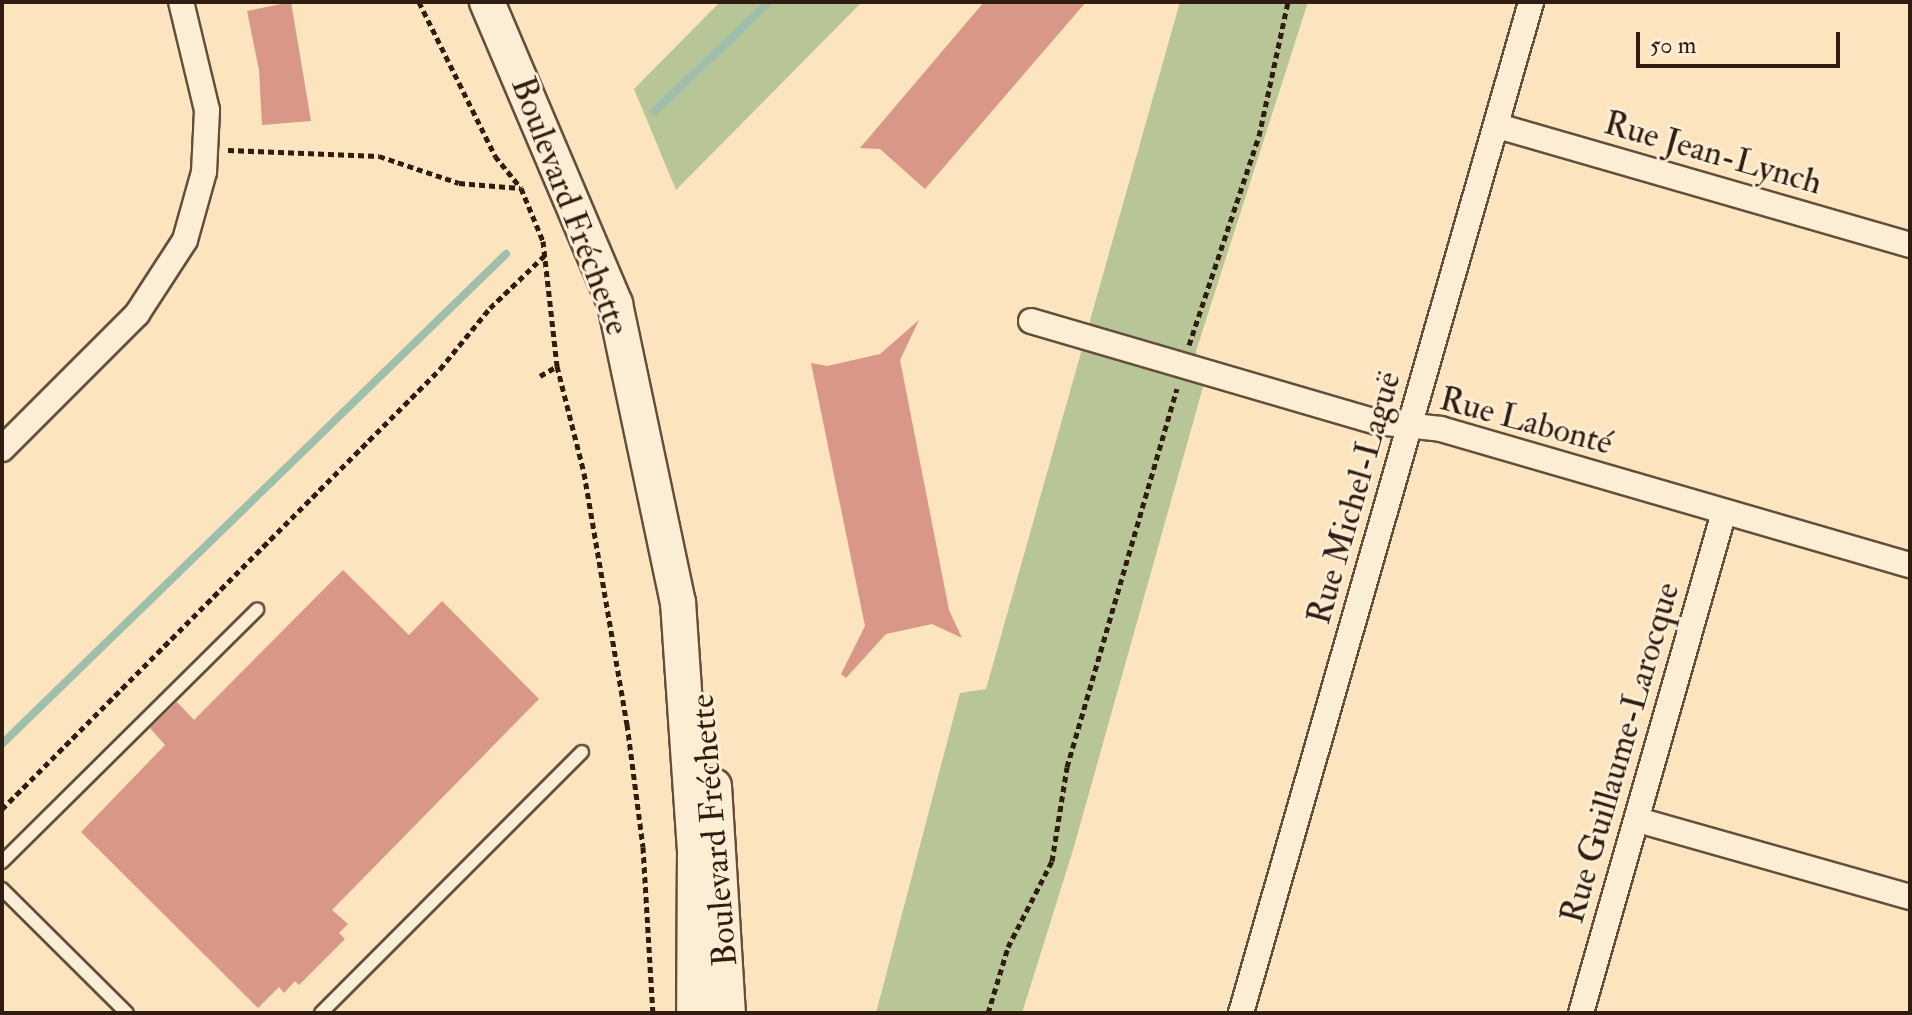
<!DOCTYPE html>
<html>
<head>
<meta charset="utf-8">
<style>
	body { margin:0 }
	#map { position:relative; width:1912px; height:1015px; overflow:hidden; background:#fbe4be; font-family:"IM FELL Double Pica",serif }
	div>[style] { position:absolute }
	.green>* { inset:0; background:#b8c596 }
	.stream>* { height:8px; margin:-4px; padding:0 4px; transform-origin:4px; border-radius:4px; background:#9fbfad }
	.building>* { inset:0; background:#d99787 }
	.path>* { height:5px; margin-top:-2.5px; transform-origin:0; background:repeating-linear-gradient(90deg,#301c11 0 6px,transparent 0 10px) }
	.roads { filter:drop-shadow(2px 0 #634e3c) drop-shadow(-2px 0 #634e3c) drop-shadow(0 2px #634e3c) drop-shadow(0 -2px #634e3c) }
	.lane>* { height:12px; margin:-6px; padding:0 6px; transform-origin:6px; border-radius:6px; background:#fcedd5 }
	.street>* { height:24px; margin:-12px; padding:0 12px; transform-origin:12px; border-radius:12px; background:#fcedd5 }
	.secondary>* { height:34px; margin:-17px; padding:0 17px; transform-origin:17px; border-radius:17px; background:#fcedd5 }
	span { translate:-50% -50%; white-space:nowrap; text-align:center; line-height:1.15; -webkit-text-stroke:6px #fcedd5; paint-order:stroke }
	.street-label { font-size:34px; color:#301c11 }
	.frame { position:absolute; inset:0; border:4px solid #301c11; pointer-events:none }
	.scale { position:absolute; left:1636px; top:32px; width:204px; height:36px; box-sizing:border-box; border:4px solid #301c11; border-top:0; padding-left:10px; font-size:24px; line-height:28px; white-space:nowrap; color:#301c11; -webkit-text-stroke:6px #fcedd5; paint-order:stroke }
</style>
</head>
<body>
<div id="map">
	<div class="green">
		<i style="clip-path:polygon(720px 2px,862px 2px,676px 190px,634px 89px)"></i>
		<i style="clip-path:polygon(1180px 2px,1308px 2px,1196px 351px,1203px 387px,1073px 850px,1022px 1013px,876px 1013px,960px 693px,986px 689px)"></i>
	</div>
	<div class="stream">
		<i style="left:655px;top:111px;width:158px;rotate:-43.7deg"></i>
		<i style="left:2px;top:744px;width:703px;rotate:-44.19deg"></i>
	</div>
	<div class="building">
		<i style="clip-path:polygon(291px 2px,311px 121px,262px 125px,259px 70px,247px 11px)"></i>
		<i style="clip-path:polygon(984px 2px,1086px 2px,925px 189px,880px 149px,860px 148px)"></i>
		<i style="clip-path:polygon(919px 320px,900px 360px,949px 610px,962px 638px,932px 624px,886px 634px,846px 678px,841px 674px,865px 626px,811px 363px,827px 366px,880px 354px)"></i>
		<i style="clip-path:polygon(343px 570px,409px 635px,442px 601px,539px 699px,332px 910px,348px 924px,339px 933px,345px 939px,299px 985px,295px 981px,284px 993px,279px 987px,258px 1008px,81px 832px,165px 745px,150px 728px,177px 702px,194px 720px)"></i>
	</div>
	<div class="path">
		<i style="left:419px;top:2px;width:172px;rotate:63.7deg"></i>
		<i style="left:495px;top:156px;width:41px;rotate:50.9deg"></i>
		<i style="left:521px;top:188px;width:57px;rotate:67.5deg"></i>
		<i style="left:543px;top:241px;width:126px;rotate:83.6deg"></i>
		<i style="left:557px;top:366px;width:110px;rotate:75.8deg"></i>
		<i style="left:584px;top:473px;width:255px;rotate:80.3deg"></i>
		<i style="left:627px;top:724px;width:124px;rotate:82.6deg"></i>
		<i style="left:643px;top:847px;width:166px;rotate:86.6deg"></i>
		<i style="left:228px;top:150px;width:151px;rotate:2.3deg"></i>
		<i style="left:379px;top:156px;width:84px;rotate:18.6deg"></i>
		<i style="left:459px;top:183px;width:61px;rotate:4.7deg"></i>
		<i style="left:1189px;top:345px;width:220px;rotate:-71.5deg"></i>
		<i style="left:1259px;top:136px;width:137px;rotate:-77.8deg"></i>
		<i style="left:540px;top:376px;width:20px;rotate:-30deg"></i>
		<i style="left:2px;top:809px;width:621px;rotate:-45.13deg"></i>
		<i style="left:440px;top:369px;width:79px;rotate:-50.7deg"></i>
		<i style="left:490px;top:308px;width:76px;rotate:-43.9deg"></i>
		<i style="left:988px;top:1013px;width:69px;rotate:-73.1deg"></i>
		<i style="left:1008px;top:947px;width:97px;rotate:-62.9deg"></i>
		<i style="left:1052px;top:861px;width:95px;rotate:-80.9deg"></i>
		<i style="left:1067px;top:767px;width:394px;rotate:-73.8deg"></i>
	</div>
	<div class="roads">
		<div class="lane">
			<i style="left:2px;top:862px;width:359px;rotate:-44.7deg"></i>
			<i style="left:2px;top:889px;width:176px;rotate:44.8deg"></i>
			<i style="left:321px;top:1013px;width:369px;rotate:-45deg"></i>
		</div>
		<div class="street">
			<i style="left:1498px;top:126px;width:429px;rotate:16.1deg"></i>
			<i style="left:1031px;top:321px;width:360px;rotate:16.3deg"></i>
			<i style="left:1377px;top:422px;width:64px;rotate:6.2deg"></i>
			<i style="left:1441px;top:429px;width:488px;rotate:16.2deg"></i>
			<i style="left:2px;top:449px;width:191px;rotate:-45deg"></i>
			<i style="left:137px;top:314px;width:88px;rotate:-57deg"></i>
			<i style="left:185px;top:240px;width:71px;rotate:-74.4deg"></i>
			<i style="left:204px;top:172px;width:62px;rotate:-87.2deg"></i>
			<i style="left:207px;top:110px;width:111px;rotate:-103.5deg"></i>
			<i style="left:1638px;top:820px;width:283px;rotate:15.8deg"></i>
			<i style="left:1241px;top:1013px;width:1052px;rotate:-73.99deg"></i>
			<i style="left:1581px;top:1013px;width:521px;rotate:-74.07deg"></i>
		</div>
		<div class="secondary">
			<i style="left:487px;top:2px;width:328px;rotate:67deg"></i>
			<i style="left:615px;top:304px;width:305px;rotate:78.1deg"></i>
			<i style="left:678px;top:602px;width:248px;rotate:86.1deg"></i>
			<i style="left:695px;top:849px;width:164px;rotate:90.3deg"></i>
			<i style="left:714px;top:786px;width:227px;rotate:86.5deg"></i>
		</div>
	</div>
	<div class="street-label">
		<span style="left:1713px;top:153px;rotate:16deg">Rue Jean-Lynch</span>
		<span style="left:570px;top:206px;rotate:69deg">Boulevard Fréchette</span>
		<span style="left:1526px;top:421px;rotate:15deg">Rue Labonté</span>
		<span style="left:1354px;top:498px;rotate:-74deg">Rue Michel-Laguë</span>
		<span style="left:1620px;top:753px;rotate:-74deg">Rue Guillaume-Larocque</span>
		<span style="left:714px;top:830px;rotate:-95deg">Boulevard Fréchette</span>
	</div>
	<div class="frame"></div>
	<div class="scale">50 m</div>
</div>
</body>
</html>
